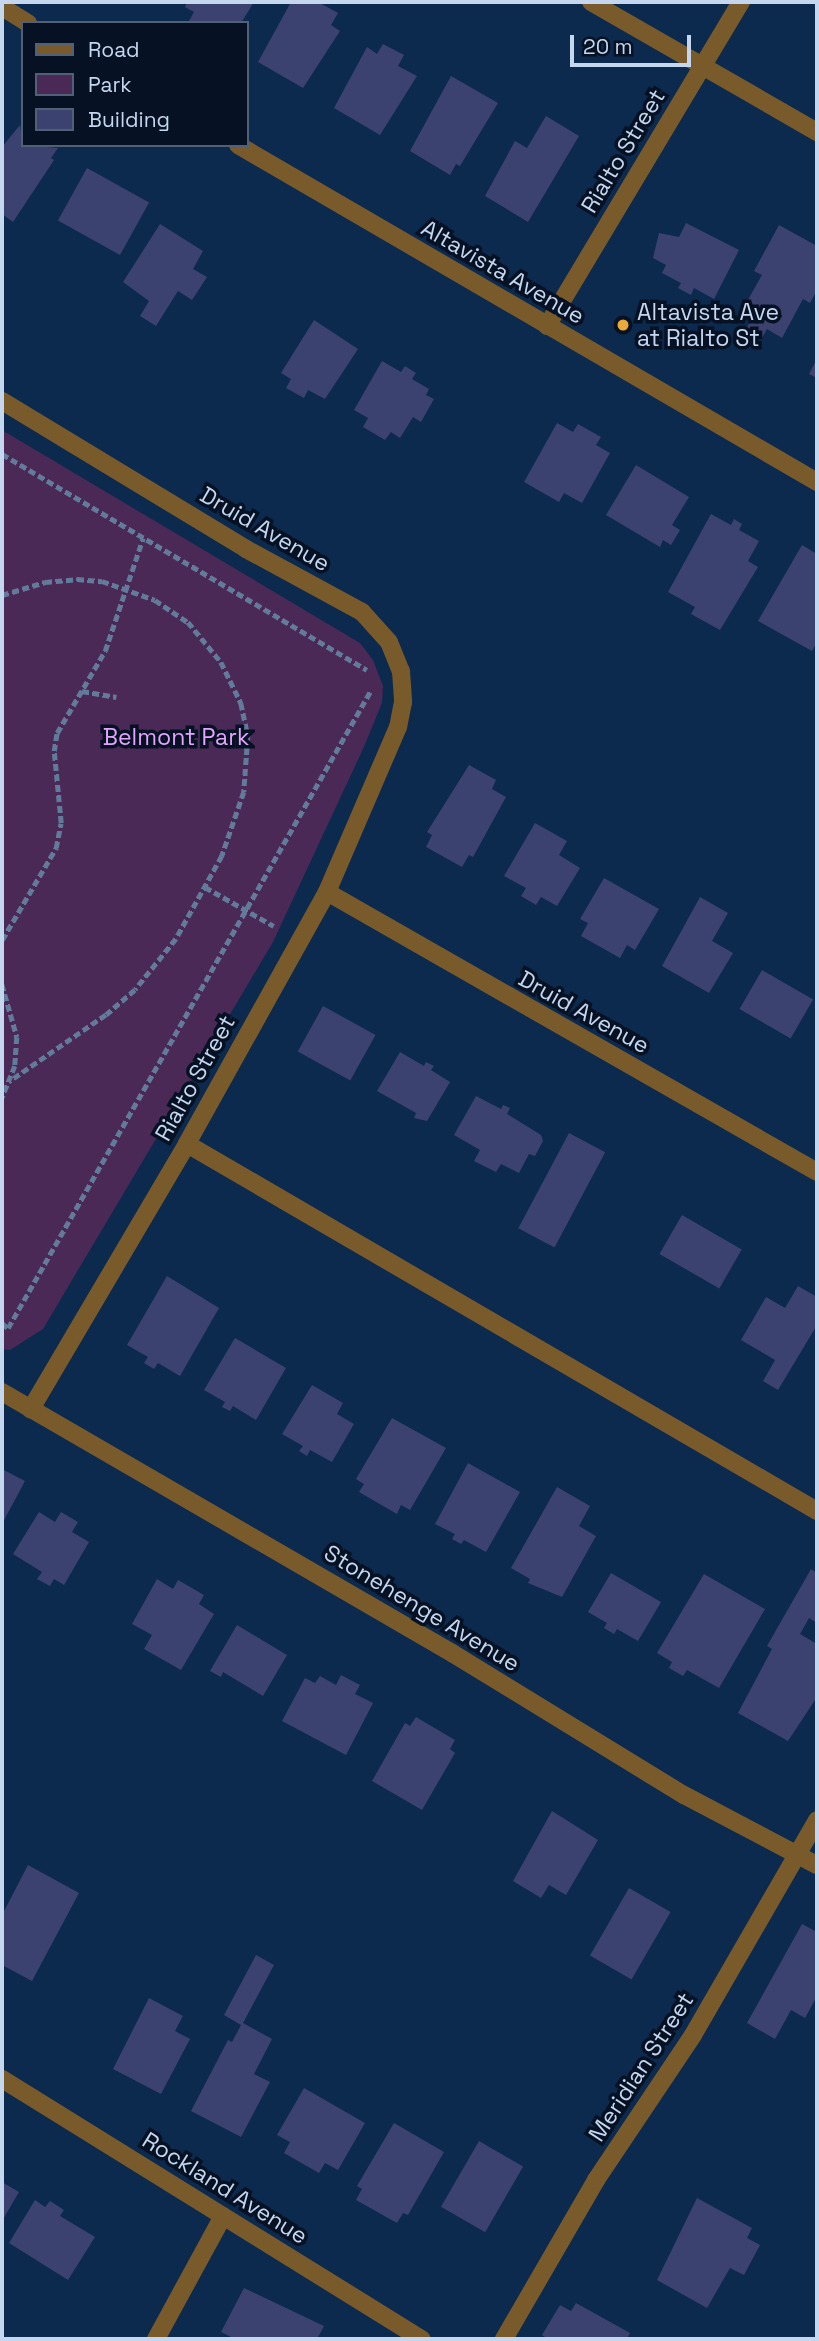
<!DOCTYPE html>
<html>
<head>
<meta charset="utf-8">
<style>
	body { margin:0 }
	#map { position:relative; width:819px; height:2341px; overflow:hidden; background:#0c294e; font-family:"Space Grotesk",sans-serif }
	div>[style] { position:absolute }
	.green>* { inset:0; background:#4b2957 }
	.building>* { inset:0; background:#3c426f; transform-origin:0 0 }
	.path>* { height:4.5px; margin-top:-2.25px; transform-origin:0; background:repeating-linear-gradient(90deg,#637b9a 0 7px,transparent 0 10.5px) }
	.lane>* { height:18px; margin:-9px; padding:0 9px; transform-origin:9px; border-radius:9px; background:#785a2b }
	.street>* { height:18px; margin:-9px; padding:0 9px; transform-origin:9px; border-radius:9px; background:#785a2b }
	.dots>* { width:19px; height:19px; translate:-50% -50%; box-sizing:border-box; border:4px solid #061223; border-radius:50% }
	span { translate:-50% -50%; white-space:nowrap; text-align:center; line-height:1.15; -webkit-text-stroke:7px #061223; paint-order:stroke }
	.street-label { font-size:23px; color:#c5d6ef }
	.poi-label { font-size:23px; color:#c5d6ef }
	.left { translate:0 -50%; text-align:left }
	.park-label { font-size:23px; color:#e4a4fc }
	.frame { position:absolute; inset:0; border:4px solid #c5d6ef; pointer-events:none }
	.legend { position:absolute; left:21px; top:21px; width:228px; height:126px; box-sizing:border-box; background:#061223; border:2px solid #526075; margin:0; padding:9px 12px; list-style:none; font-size:21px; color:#c5d6ef }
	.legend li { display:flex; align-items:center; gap:14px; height:35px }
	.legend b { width:35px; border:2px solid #526075 }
	.scale { position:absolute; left:570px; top:35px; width:121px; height:32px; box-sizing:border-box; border:4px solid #c5d6ef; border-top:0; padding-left:9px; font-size:21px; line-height:24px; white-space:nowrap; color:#c5d6ef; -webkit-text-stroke:5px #061223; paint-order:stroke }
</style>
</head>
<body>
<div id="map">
	<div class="green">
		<i style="clip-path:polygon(2px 430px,360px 643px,373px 660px,383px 686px,382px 703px,363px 749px,273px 942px,43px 1329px,10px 1350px,2px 1349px)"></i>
	</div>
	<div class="building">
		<i style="clip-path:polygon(187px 2px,254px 2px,241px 23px,192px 23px,189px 21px,194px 12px,185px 7px)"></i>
		<i style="clip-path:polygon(291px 2px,318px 2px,338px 13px,331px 25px,340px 31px,303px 88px,258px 62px)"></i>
		<i style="clip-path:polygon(383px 44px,404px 55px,398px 66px,417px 76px,380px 135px,334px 108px,367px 47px,377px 54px)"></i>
		<i style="clip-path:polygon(451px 76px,498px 103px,460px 166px,456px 164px,450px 175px,410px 151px)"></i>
		<i style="clip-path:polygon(546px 116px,579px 136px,528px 222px,485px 196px,515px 141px,527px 148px)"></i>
		<i style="clip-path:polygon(20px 125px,23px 145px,58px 148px,51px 158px,54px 160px,13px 222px,2px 214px,2px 147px)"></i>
		<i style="left:87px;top:168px;width:71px;height:60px;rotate:29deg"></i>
		<i style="clip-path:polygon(686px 223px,739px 250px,714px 299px,694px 288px,691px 295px,678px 288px,681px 283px,662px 273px,666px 265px,653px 258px,659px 233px,679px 237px)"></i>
		<i style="clip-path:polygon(160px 224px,203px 251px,193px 269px,207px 277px,192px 300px,178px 291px,156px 326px,140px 316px,149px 301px,123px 282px)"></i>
		<i style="clip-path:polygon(779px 225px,817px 246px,817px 290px,810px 303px,803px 299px,782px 338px,767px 329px,762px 338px,746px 329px,751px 320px,740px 314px,762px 275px,754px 271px)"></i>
		<i style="clip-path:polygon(314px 320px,358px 349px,325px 399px,308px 390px,304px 398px,286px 388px,291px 379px,281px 373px)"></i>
		<i style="clip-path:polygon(817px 359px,817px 378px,809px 374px)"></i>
		<i style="clip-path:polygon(382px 361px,401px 372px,405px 366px,416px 373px,412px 379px,429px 389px,426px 395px,434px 399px,421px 422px,413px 417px,400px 438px,391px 432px,385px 440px,363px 427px,368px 418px,354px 410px)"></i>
		<i style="clip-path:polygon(557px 423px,573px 432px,578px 424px,601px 437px,596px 445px,610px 453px,582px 503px,564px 493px,559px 502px,524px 482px)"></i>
		<i style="clip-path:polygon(636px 465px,689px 497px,672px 525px,680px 530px,671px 545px,663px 540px,660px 547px,606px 515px)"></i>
		<i style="clip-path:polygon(711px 514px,731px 525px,734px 519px,742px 524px,739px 530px,759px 541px,748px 561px,758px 567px,720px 630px,691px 614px,695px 607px,668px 592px)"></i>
		<i style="clip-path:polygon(802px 545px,817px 554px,817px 642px,812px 651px,758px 621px)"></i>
		<i style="clip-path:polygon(469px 765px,496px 780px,492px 789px,506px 797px,473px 857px,469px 855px,462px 867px,426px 847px,432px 835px,427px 832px)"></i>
		<i style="clip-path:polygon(535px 823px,567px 841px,559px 855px,580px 868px,557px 906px,541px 897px,536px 905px,521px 896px,526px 888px,504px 876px)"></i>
		<i style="clip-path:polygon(604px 878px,659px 909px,635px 950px,627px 945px,620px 958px,581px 936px,588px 923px,580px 919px)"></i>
		<i style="clip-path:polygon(700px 897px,728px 913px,712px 941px,733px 953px,709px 993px,662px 966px)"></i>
		<i style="left:762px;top:970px;width:59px;height:45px;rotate:30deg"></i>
		<i style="left:323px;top:1006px;width:60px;height:52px;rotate:29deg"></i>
		<i style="clip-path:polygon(400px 1052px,424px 1066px,426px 1062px,434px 1066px,431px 1070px,450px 1082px,427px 1121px,414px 1118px,416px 1113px,377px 1091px)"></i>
		<i style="clip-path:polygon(476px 1096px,501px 1109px,503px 1105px,510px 1108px,507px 1114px,541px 1135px,543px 1141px,535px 1156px,529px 1154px,519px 1173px,501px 1164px,496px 1172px,474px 1161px,480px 1150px,454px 1135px)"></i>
		<i style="left:569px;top:1133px;width:41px;height:108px;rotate:28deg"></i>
		<i style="left:682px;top:1215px;width:69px;height:45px;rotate:30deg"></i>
		<i style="clip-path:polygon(167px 1276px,219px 1308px,180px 1376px,158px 1363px,154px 1369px,144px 1363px,148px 1357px,127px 1345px)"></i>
		<i style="clip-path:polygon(798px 1286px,817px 1297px,817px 1325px,778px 1390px,763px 1381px,775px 1360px,741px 1340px,766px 1297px,785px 1308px)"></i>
		<i style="clip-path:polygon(235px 1338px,286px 1368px,256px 1420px,233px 1406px,230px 1411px,222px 1407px,225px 1402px,204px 1390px)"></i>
		<i style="clip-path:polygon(312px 1385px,343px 1403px,337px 1414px,354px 1424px,332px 1462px,310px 1450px,307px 1456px,299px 1451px,303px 1446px,282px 1434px)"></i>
		<i style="clip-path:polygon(392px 1418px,446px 1448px,410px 1510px,401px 1505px,397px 1514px,359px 1492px,364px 1484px,356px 1479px)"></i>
		<i style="clip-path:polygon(468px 1463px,520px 1492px,486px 1552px,464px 1540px,461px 1544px,452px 1539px,455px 1534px,435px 1524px)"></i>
		<i style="clip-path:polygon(2px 1469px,25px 1481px,2px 1524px)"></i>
		<i style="clip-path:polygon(557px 1487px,590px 1506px,579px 1526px,596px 1536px,562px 1597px,528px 1583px,530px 1579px,511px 1568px)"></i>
		<i style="clip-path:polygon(39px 1512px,55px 1522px,61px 1512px,78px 1522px,72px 1532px,89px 1542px,64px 1585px,54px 1579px,50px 1586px,37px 1579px,42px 1572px,13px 1554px)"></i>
		<i style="clip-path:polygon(811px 1569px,817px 1573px,817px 1623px,809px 1618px,800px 1634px,817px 1644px,817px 1697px,788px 1741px,738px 1713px,772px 1649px,767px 1646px)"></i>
		<i style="clip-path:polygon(611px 1573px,661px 1602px,638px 1641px,617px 1629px,614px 1634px,604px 1628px,607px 1623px,588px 1612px)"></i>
		<i style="clip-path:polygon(704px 1574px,765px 1609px,719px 1688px,687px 1670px,683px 1676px,669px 1668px,672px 1662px,657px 1653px)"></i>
		<i style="clip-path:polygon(157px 1579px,173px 1589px,178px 1580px,204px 1595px,199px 1604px,214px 1614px,181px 1670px,144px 1649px,152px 1635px,132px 1624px)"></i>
		<i style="clip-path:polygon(237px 1625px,287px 1655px,263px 1696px,223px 1672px,221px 1677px,210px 1671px)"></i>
		<i style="clip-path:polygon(341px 1675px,360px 1685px,355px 1694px,373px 1703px,346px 1755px,282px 1721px,305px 1678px,315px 1683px,320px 1676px,336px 1685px)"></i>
		<i style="clip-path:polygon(416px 1717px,455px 1740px,450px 1749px,455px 1753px,422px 1810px,372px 1781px,405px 1723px,410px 1726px)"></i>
		<i style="clip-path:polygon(552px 1811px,598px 1840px,566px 1895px,549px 1885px,541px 1898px,513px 1881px)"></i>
		<i style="clip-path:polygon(28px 1865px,79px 1893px,32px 1981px,2px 1965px,2px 1915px)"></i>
		<i style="left:629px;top:1888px;width:48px;height:78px;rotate:30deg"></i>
		<i style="clip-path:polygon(802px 1924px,817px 1932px,817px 1996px,805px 2018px,791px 2010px,775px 2039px,747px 2023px)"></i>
		<i style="clip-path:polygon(256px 1955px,274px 1965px,243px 2023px,272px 2039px,254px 2074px,270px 2082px,241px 2137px,191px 2111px,228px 2040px,232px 2042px,241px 2025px,224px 2015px)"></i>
		<i style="clip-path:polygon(149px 1998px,183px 2016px,175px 2031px,190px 2039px,161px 2094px,113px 2069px)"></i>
		<i style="clip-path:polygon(304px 2088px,365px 2123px,338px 2170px,325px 2163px,319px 2173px,284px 2153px,290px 2142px,277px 2135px)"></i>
		<i style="clip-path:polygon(394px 2123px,444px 2152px,408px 2215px,403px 2213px,397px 2223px,356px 2200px,362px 2189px,357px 2186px)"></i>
		<i style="left:479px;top:2141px;width:51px;height:76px;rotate:30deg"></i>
		<i style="clip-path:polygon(2px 2182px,19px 2192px,2px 2221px)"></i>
		<i style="clip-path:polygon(697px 2198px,752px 2228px,747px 2238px,760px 2245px,744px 2275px,730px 2268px,707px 2308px,657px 2280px)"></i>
		<i style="clip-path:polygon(35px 2200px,45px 2207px,50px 2201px,64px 2210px,60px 2216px,95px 2237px,68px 2280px,9px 2243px)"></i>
		<i style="clip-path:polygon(244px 2288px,324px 2326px,317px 2339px,235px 2339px,221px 2332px)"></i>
		<i style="clip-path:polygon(576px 2303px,630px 2333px,627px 2339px,548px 2339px,542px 2335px,560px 2305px,571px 2311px)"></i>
	</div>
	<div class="path">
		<i style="left:2px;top:454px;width:424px;rotate:30.6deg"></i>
		<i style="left:2px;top:595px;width:45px;rotate:-16.8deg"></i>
		<i style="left:45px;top:582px;width:32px;rotate:-5deg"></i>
		<i style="left:77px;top:579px;width:25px;rotate:5deg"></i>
		<i style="left:102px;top:581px;width:56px;rotate:19.7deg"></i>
		<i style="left:155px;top:600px;width:40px;rotate:34deg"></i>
		<i style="left:188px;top:622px;width:52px;rotate:50.5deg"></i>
		<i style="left:221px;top:662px;width:46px;rotate:64deg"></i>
		<i style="left:241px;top:703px;width:35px;rotate:78deg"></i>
		<i style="left:248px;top:737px;width:55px;rotate:94.2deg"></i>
		<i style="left:244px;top:792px;width:68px;rotate:109deg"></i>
		<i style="left:222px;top:856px;width:95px;rotate:119deg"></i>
		<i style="left:176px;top:939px;width:65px;rotate:128.8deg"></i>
		<i style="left:135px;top:990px;width:38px;rotate:139deg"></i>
		<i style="left:106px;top:1015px;width:118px;rotate:145.4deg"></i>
		<i style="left:82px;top:691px;width:35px;rotate:10deg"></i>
		<i style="left:205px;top:887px;width:79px;rotate:29.5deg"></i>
		<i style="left:2px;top:940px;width:107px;rotate:-59.6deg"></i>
		<i style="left:56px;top:848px;width:25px;rotate:-79deg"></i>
		<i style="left:61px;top:823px;width:72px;rotate:-95.6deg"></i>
		<i style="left:54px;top:751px;width:18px;rotate:-81deg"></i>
		<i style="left:57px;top:733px;width:95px;rotate:-59.7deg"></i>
		<i style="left:105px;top:651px;width:119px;rotate:-71.4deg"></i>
		<i style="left:2px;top:984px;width:55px;rotate:74.2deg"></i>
		<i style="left:17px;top:1037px;width:29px;rotate:94deg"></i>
		<i style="left:15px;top:1066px;width:35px;rotate:112deg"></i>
		<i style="left:2px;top:1323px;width:8px;rotate:40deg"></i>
		<i style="left:8px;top:1328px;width:734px;rotate:-60.36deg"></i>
	</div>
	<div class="lane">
		<i style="left:591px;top:2px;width:261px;rotate:29.9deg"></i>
		<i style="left:187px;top:1144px;width:729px;rotate:30.22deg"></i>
	</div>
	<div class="street">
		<i style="left:2px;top:7px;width:31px;rotate:32deg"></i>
		<i style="left:238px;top:145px;width:670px;rotate:30.2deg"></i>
		<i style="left:547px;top:326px;width:378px;rotate:-59.1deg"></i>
		<i style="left:2px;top:401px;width:285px;rotate:31.2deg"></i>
		<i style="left:246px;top:549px;width:132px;rotate:28.5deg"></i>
		<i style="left:362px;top:612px;width:40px;rotate:48deg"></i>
		<i style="left:389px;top:642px;width:31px;rotate:68deg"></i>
		<i style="left:401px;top:671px;width:31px;rotate:86deg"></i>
		<i style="left:403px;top:702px;width:25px;rotate:101deg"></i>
		<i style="left:398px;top:727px;width:180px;rotate:113.3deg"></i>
		<i style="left:327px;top:892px;width:288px;rotate:119.1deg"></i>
		<i style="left:187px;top:1144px;width:308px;rotate:120.5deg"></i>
		<i style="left:327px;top:892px;width:564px;rotate:29.74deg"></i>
		<i style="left:2px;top:1392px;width:520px;rotate:30.11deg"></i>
		<i style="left:452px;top:1653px;width:272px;rotate:31.5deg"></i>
		<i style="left:684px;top:1795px;width:150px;rotate:27.8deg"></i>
		<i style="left:2px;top:2079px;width:494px;rotate:31.8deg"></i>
		<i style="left:156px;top:2339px;width:140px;rotate:-61.4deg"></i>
		<i style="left:504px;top:2339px;width:184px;rotate:-59.9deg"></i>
		<i style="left:596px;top:2180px;width:174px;rotate:-56.2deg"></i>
		<i style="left:693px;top:2035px;width:248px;rotate:-60deg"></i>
	</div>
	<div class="dots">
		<i style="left:623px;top:325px;background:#eba939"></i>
	</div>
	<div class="street-label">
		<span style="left:623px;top:151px;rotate:-59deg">Rialto Street</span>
		<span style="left:503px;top:272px;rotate:30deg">Altavista Avenue</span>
		<span style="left:265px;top:529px;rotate:30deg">Druid Avenue</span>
		<span style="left:584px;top:1012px;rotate:29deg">Druid Avenue</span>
		<span style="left:195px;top:1078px;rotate:-61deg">Rialto Street</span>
		<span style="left:422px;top:1608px;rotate:31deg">Stonehenge Avenue</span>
		<span style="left:641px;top:2067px;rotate:-57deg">Meridian Street</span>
		<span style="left:225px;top:2188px;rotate:32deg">Rockland Avenue</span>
	</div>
	<div class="poi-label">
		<span class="left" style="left:637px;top:325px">Altavista Ave<br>at Rialto St</span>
	</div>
	<div class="park-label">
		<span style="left:176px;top:737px">Belmont Park</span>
	</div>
	<div class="frame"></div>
	<ul class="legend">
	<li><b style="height:9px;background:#785a2b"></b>Road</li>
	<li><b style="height:19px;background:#4b2957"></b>Park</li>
	<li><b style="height:19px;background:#3c426f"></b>Building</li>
	</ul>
	<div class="scale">20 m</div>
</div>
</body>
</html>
